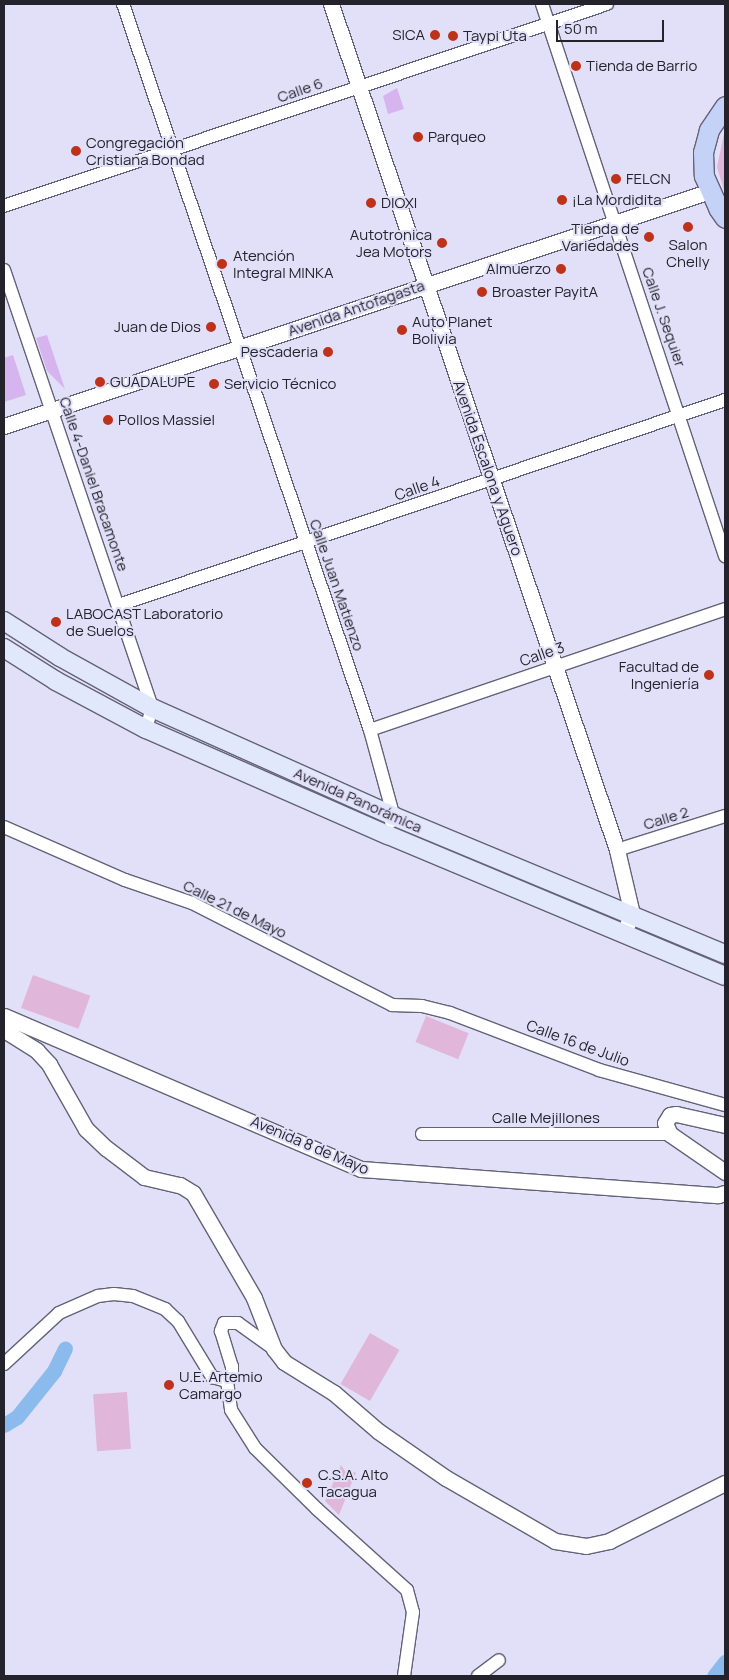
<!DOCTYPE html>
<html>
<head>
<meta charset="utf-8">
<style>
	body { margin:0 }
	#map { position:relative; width:729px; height:1680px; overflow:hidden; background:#e2e0f9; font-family:Manrope,sans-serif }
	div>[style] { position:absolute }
	.green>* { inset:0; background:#e0b6da; transform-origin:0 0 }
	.canal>* { height:15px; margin:-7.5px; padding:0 7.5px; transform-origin:7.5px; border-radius:7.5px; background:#8bbbec }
	.building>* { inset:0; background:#d6b4ee }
	.roads { filter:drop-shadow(1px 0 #646277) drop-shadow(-1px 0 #646277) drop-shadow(0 1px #646277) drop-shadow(0 -1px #646277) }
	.minor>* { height:12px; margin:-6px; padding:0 6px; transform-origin:6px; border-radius:6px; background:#fff }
	.tertiary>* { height:15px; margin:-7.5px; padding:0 7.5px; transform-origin:7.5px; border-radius:7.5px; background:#fff }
	.secondary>* { height:18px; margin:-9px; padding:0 9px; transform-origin:9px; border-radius:9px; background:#e2e8fc }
	.primary>* { height:19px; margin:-9.5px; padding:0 9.5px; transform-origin:9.5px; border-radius:9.5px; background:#c5d2f8 }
	.dots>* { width:14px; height:14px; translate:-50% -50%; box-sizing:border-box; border:2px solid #e2e0f9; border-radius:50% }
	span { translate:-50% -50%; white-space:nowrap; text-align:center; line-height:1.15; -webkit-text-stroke:4px #e2e0f9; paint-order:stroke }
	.poi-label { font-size:15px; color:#24232c }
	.right { translate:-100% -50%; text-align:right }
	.left { translate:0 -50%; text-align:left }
	.street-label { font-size:15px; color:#24232c }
	.frame { position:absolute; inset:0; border:5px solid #24232c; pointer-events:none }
	.scale { position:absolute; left:556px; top:20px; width:108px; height:22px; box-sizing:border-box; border:2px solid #24232c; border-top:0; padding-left:6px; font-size:15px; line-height:18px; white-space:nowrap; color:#24232c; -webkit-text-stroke:4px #e2e0f9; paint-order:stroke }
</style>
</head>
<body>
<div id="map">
	<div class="green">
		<i style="clip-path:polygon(725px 129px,725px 194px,717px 167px)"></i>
		<i style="left:33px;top:975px;width:61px;height:35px;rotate:20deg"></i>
		<i style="left:426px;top:1016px;width:46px;height:28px;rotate:22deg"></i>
		<i style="left:370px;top:1333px;width:34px;height:59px;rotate:30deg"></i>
		<i style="left:127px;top:1392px;width:57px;height:34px;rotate:86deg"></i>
		<i style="clip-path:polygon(341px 1465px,347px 1474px,356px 1472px,339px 1515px,325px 1501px)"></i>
	</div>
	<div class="canal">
		<i style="left:4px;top:1425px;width:15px;rotate:-32deg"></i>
		<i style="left:17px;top:1417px;width:59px;rotate:-51.2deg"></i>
		<i style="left:54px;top:1371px;width:25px;rotate:-64deg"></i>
		<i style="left:714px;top:1676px;width:18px;rotate:-52deg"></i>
	</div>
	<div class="building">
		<i style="clip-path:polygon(397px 88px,404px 109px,388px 114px,383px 96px)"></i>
		<i style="clip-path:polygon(47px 335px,65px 389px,47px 371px,36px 338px)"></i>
		<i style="clip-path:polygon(13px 355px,26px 395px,4px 402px,4px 358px)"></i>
	</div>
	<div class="roads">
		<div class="minor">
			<i style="left:123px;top:4px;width:767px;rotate:71.21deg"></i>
			<i style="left:370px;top:730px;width:87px;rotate:74.7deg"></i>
			<i style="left:393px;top:814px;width:8px;rotate:104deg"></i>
			<i style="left:542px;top:4px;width:582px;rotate:71.66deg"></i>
			<i style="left:4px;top:206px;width:636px;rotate:-18.52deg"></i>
			<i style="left:4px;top:270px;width:461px;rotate:71.3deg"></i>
			<i style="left:152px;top:707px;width:23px;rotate:105deg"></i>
			<i style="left:119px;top:605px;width:640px;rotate:-18.69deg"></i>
			<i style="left:370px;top:730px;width:375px;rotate:-18.8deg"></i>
			<i style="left:4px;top:827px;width:132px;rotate:23.7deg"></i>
			<i style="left:125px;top:880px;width:71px;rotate:18.9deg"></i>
			<i style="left:192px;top:903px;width:225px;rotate:27deg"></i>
			<i style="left:392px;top:1005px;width:30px;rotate:2deg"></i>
			<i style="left:422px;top:1006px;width:29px;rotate:14deg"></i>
			<i style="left:450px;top:1013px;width:160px;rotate:20.9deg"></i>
			<i style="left:599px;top:1070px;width:131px;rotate:15.5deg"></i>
			<i style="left:617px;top:850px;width:113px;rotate:-17.5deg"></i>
			<i style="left:422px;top:1134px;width:248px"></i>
			<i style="left:274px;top:1349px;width:44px;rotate:-144.2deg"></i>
			<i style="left:238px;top:1323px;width:14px;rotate:180deg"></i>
			<i style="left:224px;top:1323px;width:9px;rotate:111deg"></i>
			<i style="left:221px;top:1331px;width:37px;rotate:73deg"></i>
			<i style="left:232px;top:1366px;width:8px;rotate:90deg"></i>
			<i style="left:232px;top:1374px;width:9px;rotate:126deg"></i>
			<i style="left:227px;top:1381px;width:29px;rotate:82deg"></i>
			<i style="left:231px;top:1410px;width:45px;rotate:57.7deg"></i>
			<i style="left:255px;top:1448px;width:87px;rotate:44.5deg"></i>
			<i style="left:317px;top:1509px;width:121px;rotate:42deg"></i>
			<i style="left:407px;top:1590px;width:23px;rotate:75deg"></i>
			<i style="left:413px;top:1612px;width:65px;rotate:98deg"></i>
			<i style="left:4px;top:1364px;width:75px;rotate:-42.8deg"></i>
			<i style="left:59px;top:1313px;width:43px;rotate:-23.6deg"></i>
			<i style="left:98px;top:1296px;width:16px;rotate:-7deg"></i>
			<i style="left:114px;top:1294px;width:19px;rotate:6deg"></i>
			<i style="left:133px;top:1296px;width:35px;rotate:22deg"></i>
			<i style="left:165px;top:1309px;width:18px;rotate:43deg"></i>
			<i style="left:178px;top:1321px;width:66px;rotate:58.7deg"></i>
			<i style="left:212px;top:1377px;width:16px;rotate:15deg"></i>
			<i style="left:478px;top:1676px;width:26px;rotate:-37deg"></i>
		</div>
		<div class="tertiary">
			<i style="left:331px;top:4px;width:893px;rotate:71.32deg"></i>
			<i style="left:617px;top:850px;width:66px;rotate:76.8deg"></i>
			<i style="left:632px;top:914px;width:22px;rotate:114deg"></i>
			<i style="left:4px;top:426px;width:744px;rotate:-18.41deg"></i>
			<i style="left:4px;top:1016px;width:388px;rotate:23.2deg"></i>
			<i style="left:361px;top:1169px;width:358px;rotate:4.2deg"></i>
			<i style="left:718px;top:1195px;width:7px;rotate:-16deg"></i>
			<i style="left:4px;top:1030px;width:39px;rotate:32deg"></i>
			<i style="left:37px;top:1051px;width:18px;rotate:47deg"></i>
			<i style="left:49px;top:1064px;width:75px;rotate:60.4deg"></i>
			<i style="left:86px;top:1129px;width:28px;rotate:44deg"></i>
			<i style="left:106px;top:1148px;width:48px;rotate:37.3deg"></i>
			<i style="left:144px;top:1177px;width:37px;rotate:13deg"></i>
			<i style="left:180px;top:1185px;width:15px;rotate:32deg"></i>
			<i style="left:193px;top:1193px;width:121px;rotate:59.8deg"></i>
			<i style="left:254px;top:1298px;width:55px;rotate:68.6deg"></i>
			<i style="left:274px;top:1349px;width:16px;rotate:52deg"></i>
			<i style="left:284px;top:1362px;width:59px;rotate:31.8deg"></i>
			<i style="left:334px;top:1393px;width:58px;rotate:40.8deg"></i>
			<i style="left:378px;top:1431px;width:83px;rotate:34.7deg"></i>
			<i style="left:446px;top:1478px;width:126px;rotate:30deg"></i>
			<i style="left:555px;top:1541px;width:31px;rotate:9deg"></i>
			<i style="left:586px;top:1546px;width:24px;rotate:-12deg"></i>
			<i style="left:609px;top:1541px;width:130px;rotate:-26.6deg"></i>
			<i style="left:725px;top:1125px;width:50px;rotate:-167.3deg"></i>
			<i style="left:676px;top:1114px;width:6px;rotate:171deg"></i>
			<i style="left:670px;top:1115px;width:9px;rotate:122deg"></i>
			<i style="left:665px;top:1123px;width:12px;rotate:66deg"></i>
			<i style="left:670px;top:1134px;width:67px;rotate:34.6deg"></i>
		</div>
		<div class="secondary">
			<i style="left:4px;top:621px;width:67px;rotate:32.7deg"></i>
			<i style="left:60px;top:657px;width:105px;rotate:29deg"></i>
			<i style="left:152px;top:708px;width:264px;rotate:24.1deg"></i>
			<i style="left:393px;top:816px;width:360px;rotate:22.6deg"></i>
			<i style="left:4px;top:648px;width:62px;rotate:32.4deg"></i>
			<i style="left:56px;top:681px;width:102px;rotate:28.1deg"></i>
			<i style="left:146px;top:729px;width:264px;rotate:23.7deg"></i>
			<i style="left:388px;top:835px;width:365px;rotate:22.7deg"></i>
		</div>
		<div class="primary">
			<i style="left:725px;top:106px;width:29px;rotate:124deg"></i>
			<i style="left:709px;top:130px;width:23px;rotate:105deg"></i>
			<i style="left:703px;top:152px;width:24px;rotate:88deg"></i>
			<i style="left:704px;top:176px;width:35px;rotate:66deg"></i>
			<i style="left:718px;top:208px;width:12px;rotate:55deg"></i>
		</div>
	</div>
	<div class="dots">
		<i style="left:435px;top:35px;background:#bd3219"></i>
		<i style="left:453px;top:36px;background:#bd3219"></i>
		<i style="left:576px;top:66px;background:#bd3219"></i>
		<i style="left:418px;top:137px;background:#bd3219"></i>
		<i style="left:76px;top:151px;background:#bd3219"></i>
		<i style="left:616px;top:179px;background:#bd3219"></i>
		<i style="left:562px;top:200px;background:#bd3219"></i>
		<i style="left:371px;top:203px;background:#bd3219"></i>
		<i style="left:688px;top:227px;background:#bd3219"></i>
		<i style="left:649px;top:237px;background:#bd3219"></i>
		<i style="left:442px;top:243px;background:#bd3219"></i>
		<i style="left:222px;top:264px;background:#bd3219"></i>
		<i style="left:561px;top:269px;background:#bd3219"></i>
		<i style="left:482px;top:292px;background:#bd3219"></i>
		<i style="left:211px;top:327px;background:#bd3219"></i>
		<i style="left:402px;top:330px;background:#bd3219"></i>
		<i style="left:328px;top:352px;background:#bd3219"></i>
		<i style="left:100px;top:382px;background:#bd3219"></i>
		<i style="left:214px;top:384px;background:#bd3219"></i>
		<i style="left:108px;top:420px;background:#bd3219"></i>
		<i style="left:56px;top:622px;background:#bd3219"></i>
		<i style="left:709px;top:675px;background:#bd3219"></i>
		<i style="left:169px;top:1385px;background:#bd3219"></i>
		<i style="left:307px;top:1483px;background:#bd3219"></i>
	</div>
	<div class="poi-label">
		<span class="right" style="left:425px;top:35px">SICA</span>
		<span class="left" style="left:463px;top:36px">Taypi Uta</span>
		<span class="left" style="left:586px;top:66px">Tienda de Barrio</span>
		<span class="left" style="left:428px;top:137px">Parqueo</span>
		<span class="left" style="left:86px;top:151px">Congregación<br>Cristiana Bondad</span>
		<span class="left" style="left:626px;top:179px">FELCN</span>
		<span class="left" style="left:572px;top:200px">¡La Mordidita</span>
		<span class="left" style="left:381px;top:203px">DIOXI</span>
		<span class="right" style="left:639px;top:237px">Tienda de<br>Variedades</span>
		<span class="right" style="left:432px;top:243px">Autotronica<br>Jea Motors</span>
		<span style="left:688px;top:253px">Salon<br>Chelly</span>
		<span class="left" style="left:233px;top:264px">Atención<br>Integral MINKA</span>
		<span class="right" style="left:551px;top:269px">Almuerzo</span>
		<span class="left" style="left:492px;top:292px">Broaster PayitA</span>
		<span class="left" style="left:412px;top:330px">Auto Planet<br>Bolivia</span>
		<span class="right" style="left:201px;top:327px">Juan de Dios</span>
		<span class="right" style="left:318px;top:352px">Pescaderia</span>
		<span class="left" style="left:110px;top:382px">GUADALUPE</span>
		<span class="left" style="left:224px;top:384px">Servicio Técnico</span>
		<span class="left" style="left:118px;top:420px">Pollos Massiel</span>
		<span class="left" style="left:66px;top:622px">LABOCAST Laboratorio<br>de Suelos</span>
		<span class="right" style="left:699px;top:675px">Facultad de<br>Ingeniería</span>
		<span class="left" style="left:179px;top:1385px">U.E. Artemio<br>Camargo</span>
		<span class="left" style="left:318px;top:1483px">C.S.A. Alto<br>Tacagua</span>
	</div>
	<div class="street-label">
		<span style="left:300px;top:90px;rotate:-19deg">Calle 6</span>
		<span style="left:356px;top:308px;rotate:-19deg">Avenida Antofagasta</span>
		<span style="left:664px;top:317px;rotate:71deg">Calle J. Sequier</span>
		<span style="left:488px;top:468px;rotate:71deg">Avenida Escalona y Aguero</span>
		<span style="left:94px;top:484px;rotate:71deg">Calle 4-Daniel Bracamonte</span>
		<span style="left:417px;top:488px;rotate:-19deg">Calle 4</span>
		<span style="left:337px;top:585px;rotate:71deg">Calle Juan Matienzo</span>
		<span style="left:542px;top:654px;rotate:-19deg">Calle 3</span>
		<span style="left:358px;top:800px;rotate:24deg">Avenida Panorámica</span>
		<span style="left:666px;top:818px;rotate:-17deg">Calle 2</span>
		<span style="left:235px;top:909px;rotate:26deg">Calle 21 de Mayo</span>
		<span style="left:578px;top:1043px;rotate:20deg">Calle 16 de Julio</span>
		<span style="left:546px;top:1118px">Calle Mejillones</span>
		<span style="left:310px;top:1145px;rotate:23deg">Avenida 8 de Mayo</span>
	</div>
	<div class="frame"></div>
	<div class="scale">50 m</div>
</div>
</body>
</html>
